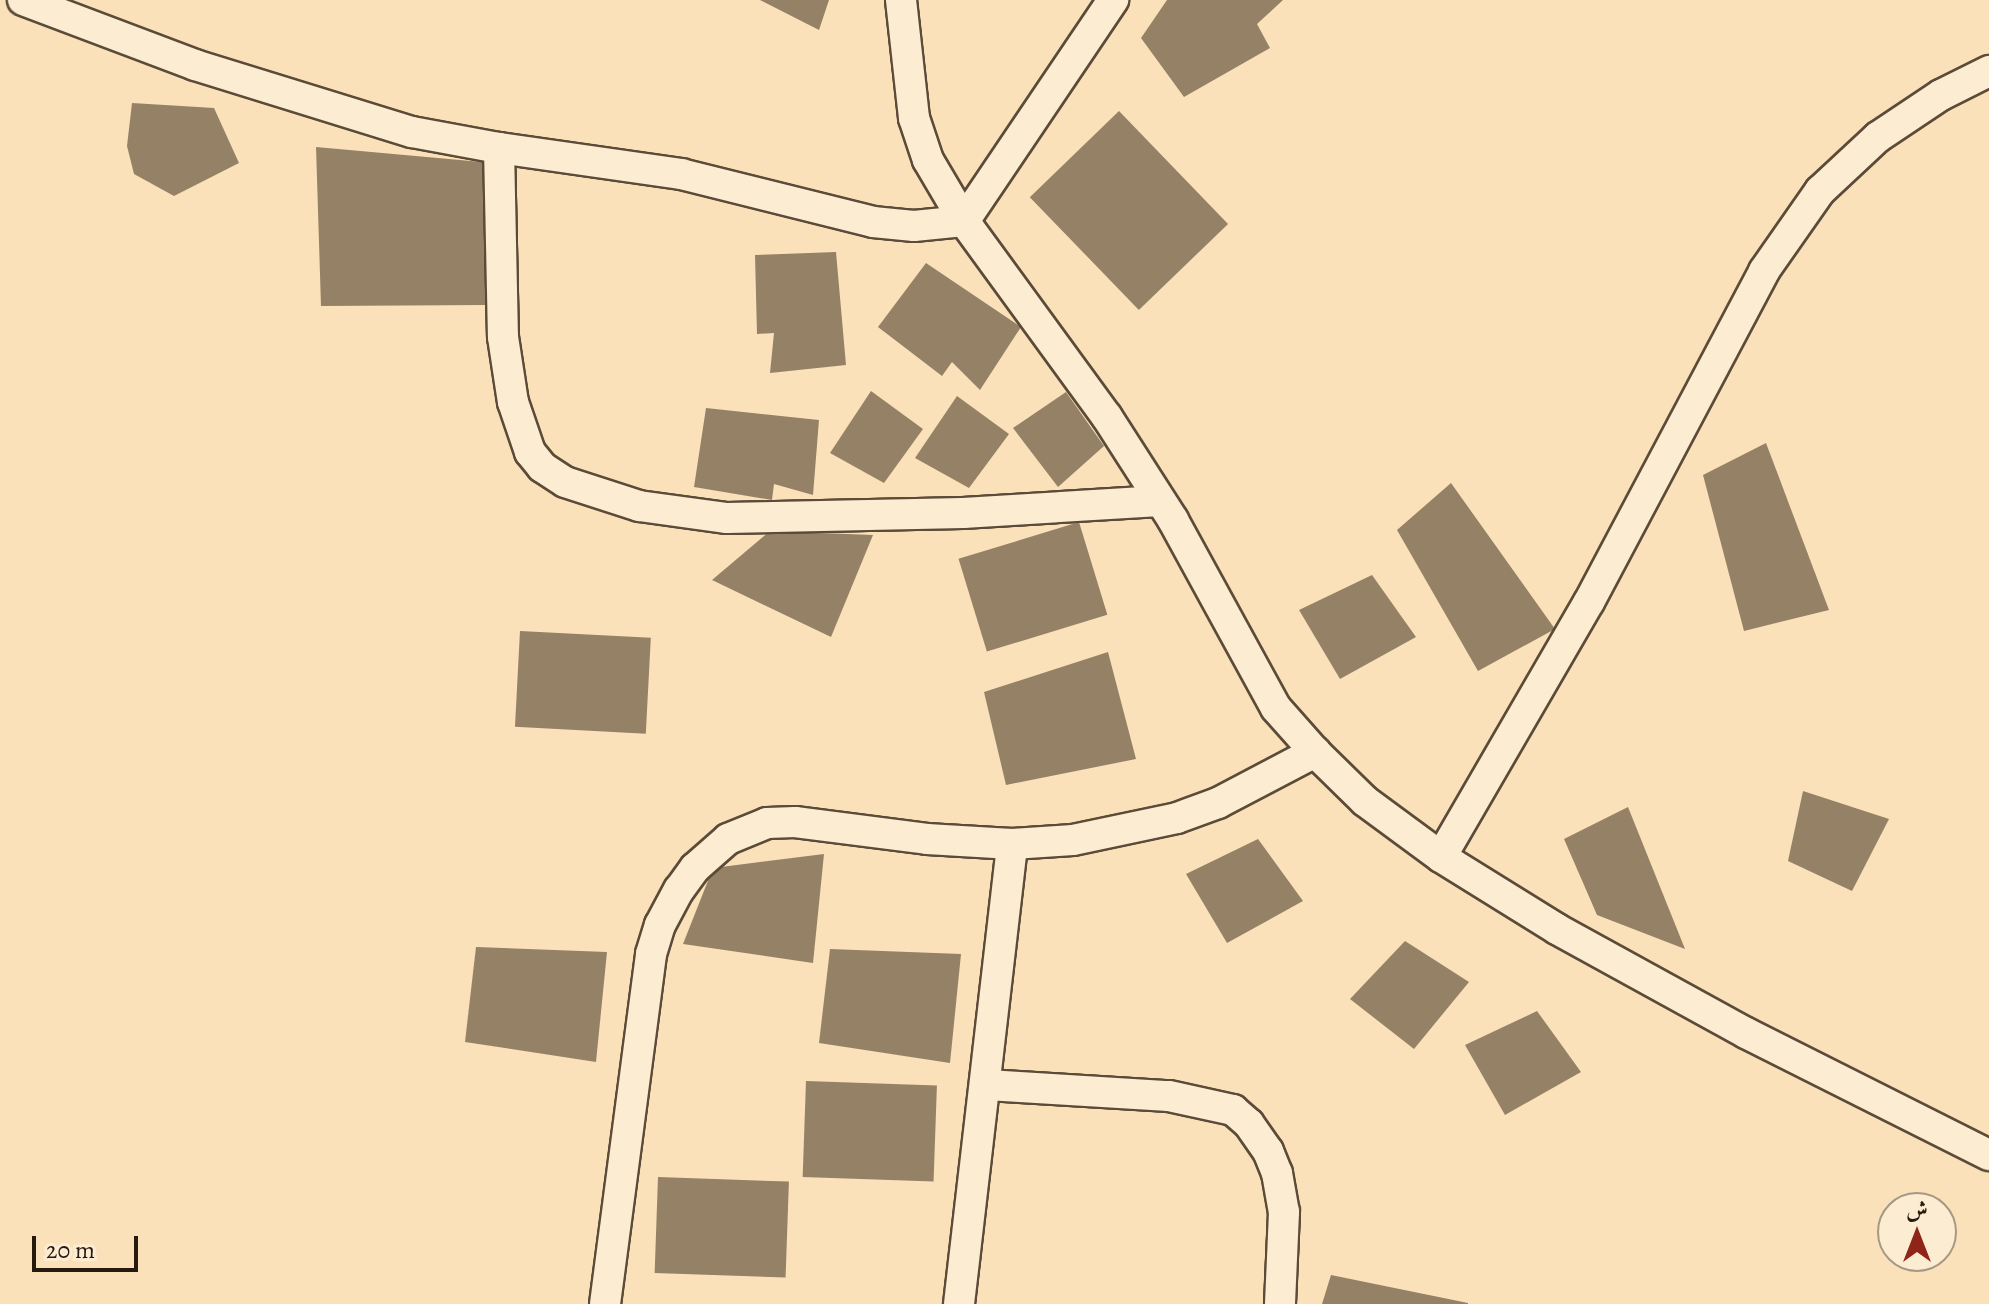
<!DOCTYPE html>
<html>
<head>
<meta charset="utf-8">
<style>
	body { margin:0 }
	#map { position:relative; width:1989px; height:1304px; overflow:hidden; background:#fbe1b9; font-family:Alegreya,Amiri,serif }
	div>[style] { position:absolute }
	.building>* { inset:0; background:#958166; transform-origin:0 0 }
	.roads { filter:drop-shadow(2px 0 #5b4b38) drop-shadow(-2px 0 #5b4b38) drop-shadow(0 2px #5b4b38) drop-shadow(0 -2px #5b4b38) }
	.minor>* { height:30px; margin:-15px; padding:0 15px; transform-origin:15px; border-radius:15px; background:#fcecd2 }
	span { translate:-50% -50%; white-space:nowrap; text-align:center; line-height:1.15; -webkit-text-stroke:8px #fcecd2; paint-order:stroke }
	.north { position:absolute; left:1877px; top:1192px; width:80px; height:80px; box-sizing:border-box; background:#fcecd2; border:2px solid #a69883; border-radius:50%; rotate:0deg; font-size:22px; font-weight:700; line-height:32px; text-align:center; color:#26190d }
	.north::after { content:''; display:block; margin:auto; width:28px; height:36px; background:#8f2418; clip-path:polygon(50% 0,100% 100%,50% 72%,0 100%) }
	.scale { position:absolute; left:32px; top:1236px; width:106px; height:36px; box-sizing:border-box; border:4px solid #26190d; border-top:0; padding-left:10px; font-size:24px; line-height:28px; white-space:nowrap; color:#26190d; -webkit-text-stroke:6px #fcecd2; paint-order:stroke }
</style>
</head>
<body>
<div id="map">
	<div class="building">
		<i style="clip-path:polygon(760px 0,829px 0,819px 30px)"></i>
		<i style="clip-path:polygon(1167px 0,1283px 0,1257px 24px,1270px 48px,1184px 97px,1141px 38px)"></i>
		<i style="clip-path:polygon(132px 103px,214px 108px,239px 163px,174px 196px,134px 174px,127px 146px)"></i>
		<i style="left:1119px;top:111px;width:157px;height:124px;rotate:46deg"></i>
		<i style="clip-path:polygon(316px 147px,493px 163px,486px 305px,321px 306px)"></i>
		<i style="clip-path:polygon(836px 252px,846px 365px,770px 373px,774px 333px,757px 334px,755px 255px)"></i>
		<i style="clip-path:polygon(926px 263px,1021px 327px,980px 390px,952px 362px,942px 376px,878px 327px)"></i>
		<i style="clip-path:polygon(871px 391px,923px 429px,884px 483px,830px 453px)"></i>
		<i style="clip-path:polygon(1066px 392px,1104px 446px,1058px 487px,1013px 428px)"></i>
		<i style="clip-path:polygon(957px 396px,1009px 434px,969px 488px,915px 458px)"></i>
		<i style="clip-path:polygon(706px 408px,819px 420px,813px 495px,774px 484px,772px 500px,694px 487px)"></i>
		<i style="clip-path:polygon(1766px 443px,1829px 610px,1744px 631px,1703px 475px)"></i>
		<i style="clip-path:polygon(1451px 483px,1555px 629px,1478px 671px,1397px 530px)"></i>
		<i style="left:1079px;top:522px;width:97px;height:126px;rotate:73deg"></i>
		<i style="clip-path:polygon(770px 531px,873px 535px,831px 637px,712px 580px)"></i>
		<i style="clip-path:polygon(1372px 575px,1416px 637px,1340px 679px,1299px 610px)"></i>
		<i style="left:520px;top:631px;width:131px;height:96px;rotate:3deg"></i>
		<i style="clip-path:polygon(1108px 652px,1136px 759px,1006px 785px,984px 692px)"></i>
		<i style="clip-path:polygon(1803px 791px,1889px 819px,1852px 891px,1788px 861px)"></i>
		<i style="clip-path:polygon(1628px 807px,1685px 949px,1597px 915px,1564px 839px)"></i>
		<i style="clip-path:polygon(1258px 839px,1303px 901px,1227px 943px,1186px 874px)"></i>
		<i style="clip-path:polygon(824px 854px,813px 963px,683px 944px,713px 868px)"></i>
		<i style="clip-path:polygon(1405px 941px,1469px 982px,1414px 1049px,1350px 999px)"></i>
		<i style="clip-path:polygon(476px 947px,607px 952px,596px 1062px,465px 1042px)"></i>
		<i style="clip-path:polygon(830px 949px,961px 954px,950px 1063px,819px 1043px)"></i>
		<i style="clip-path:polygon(1537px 1011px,1581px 1072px,1505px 1115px,1465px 1045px)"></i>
		<i style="left:806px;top:1081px;width:131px;height:96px;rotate:2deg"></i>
		<i style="left:658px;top:1177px;width:131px;height:96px;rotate:2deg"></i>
		<i style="clip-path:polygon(1331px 1275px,1468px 1303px,1468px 1304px,1322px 1304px)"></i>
	</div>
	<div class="roads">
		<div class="minor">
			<i style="left:23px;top:0;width:184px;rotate:20.7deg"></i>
			<i style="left:195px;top:65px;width:227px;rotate:17.2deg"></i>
			<i style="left:412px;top:132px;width:88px;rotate:10.4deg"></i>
			<i style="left:499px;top:148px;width:184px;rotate:8.1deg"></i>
			<i style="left:681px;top:174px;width:198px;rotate:14deg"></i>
			<i style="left:873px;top:222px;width:41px;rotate:5.6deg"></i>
			<i style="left:914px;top:226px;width:50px;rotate:-5.7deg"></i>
			<i style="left:964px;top:221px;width:267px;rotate:-56deg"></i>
			<i style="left:901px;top:0;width:119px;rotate:83.7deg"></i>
			<i style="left:914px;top:118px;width:44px;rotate:71.6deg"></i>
			<i style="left:928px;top:160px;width:71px;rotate:59.5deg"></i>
			<i style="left:964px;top:221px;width:243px;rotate:53.9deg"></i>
			<i style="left:1107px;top:417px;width:122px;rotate:57.3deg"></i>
			<i style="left:1173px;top:520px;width:214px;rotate:61.3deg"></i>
			<i style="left:1276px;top:708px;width:59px;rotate:48.4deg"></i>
			<i style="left:1315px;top:752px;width:70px;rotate:44.4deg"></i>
			<i style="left:1365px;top:801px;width:94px;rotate:36.4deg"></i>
			<i style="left:1441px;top:857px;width:137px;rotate:31.8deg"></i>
			<i style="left:1557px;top:929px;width:216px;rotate:28.8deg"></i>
			<i style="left:1746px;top:1033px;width:272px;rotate:26.7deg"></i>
			<i style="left:499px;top:148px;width:189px;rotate:88.8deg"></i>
			<i style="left:503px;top:337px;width:66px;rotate:81.3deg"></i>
			<i style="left:513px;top:402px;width:53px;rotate:71.2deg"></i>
			<i style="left:530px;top:452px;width:19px;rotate:51deg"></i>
			<i style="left:542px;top:467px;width:27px;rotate:33deg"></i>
			<i style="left:565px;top:482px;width:78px;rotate:18deg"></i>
			<i style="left:639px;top:506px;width:89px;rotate:7.8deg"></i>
			<i style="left:727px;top:518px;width:236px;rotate:-1.2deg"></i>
			<i style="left:963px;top:513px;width:197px;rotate:-3.5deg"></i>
			<i style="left:1441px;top:857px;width:295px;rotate:-59.9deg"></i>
			<i style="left:1589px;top:602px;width:374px;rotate:-62.1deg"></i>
			<i style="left:1764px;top:271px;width:98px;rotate:-55deg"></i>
			<i style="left:1820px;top:191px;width:79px;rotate:-43deg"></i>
			<i style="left:1878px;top:137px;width:76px;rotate:-33.7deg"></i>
			<i style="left:1941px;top:95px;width:54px;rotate:-26.6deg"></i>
			<i style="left:987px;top:1085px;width:182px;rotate:3.5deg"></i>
			<i style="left:1169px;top:1096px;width:66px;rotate:12.3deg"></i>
			<i style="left:1233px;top:1110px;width:21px;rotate:41deg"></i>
			<i style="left:1249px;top:1124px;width:33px;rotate:55deg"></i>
			<i style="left:1268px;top:1151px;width:24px;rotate:68deg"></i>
			<i style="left:1277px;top:1173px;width:40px;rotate:80deg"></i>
			<i style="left:1284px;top:1212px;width:92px;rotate:92.5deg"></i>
			<i style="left:605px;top:1304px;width:353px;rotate:-82.5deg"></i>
			<i style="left:651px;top:954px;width:30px;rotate:-73deg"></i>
			<i style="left:660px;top:925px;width:40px;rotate:-62deg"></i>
			<i style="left:679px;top:890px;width:27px;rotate:-54deg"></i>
			<i style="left:695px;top:868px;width:44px;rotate:-41.3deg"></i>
			<i style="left:728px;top:839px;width:42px;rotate:-22.3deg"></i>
			<i style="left:767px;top:823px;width:28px;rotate:-2deg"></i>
			<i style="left:795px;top:822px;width:133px;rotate:7.3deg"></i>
			<i style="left:927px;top:839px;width:85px;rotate:3.4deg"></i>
			<i style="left:1012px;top:844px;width:61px;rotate:-3.8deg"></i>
			<i style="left:1073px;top:840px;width:106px;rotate:-11.9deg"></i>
			<i style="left:1177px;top:818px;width:44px;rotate:-20.1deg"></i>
			<i style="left:1218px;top:803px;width:110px;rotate:-27.7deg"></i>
			<i style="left:959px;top:1304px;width:463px;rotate:-83.4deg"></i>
		</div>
	</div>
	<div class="north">ش</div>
	<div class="scale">20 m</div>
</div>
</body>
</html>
